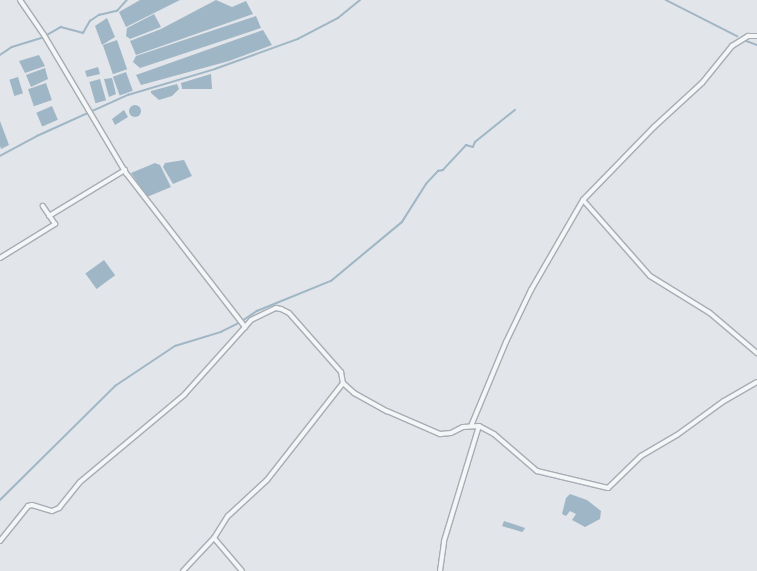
<!DOCTYPE html>
<html>
<head>
<meta charset="utf-8">
<style>
	body { margin:0 }
	#map { position:relative; width:757px; height:571px; overflow:hidden; background:#e2e5e9; font-family:Manrope,sans-serif }
	div>[style] { position:absolute }
	.water>* { inset:0; background:#9fb6c6; transform-origin:0 0 }
	.round { border-radius:50% }
	.stream>* { height:1.5px; margin:-0.75px; padding:0 0.75px; transform-origin:0.75px; border-radius:0.75px; background:#9fb6c6 }
	.roads { filter:drop-shadow(1px 0 #a7adb3) drop-shadow(-1px 0 #a7adb3) drop-shadow(0 1px #a7adb3) drop-shadow(0 -1px #a7adb3) }
	.street>* { height:4px; margin:-2px; padding:0 2px; transform-origin:2px; border-radius:2px; background:#f4f6f8 }
	span { translate:-50% -50%; white-space:nowrap; text-align:center; line-height:1.15; -webkit-text-stroke:3.5px #f1f4f7; paint-order:stroke }
</style>
</head>
<body>
<div id="map">
	<div class="water">
		<i style="clip-path:polygon(140px 0,180px 0,126px 27px,119px 12px)"></i>
		<i style="clip-path:polygon(216px 0,232px 7px,246px 1px,253px 14px,136px 55px,130px 41px,161px 29px)"></i>
		<i style="clip-path:polygon(154px 14px,161px 27px,130px 39px,126px 36px,127px 28px)"></i>
		<i style="clip-path:polygon(256px 16px,261px 28px,140px 68px,133px 62px,136px 56px)"></i>
		<i style="clip-path:polygon(107px 18px,115px 37px,102px 45px,95px 26px)"></i>
		<i style="clip-path:polygon(263px 30px,272px 45px,229px 61px,141px 85px,136px 75px)"></i>
		<i style="left:117px;top:40px;width:31px;height:15px;rotate:71deg"></i>
		<i style="clip-path:polygon(39px 55px,45px 66px,25px 73px,19px 61px)"></i>
		<i style="clip-path:polygon(98px 67px,100px 74px,87px 77px,85px 71px)"></i>
		<i style="clip-path:polygon(45px 68px,48px 79px,31px 87px,26px 75px)"></i>
		<i style="left:126px;top:72px;width:20px;height:14px;rotate:70deg"></i>
		<i style="clip-path:polygon(211px 74px,212px 89px,182px 89px,181px 83px)"></i>
		<i style="left:18px;top:77px;width:17px;height:9px;rotate:73deg"></i>
		<i style="clip-path:polygon(112px 78px,116px 94px,109px 97px,104px 79px)"></i>
		<i style="left:100px;top:79px;width:22px;height:11px;rotate:74deg"></i>
		<i style="left:46px;top:83px;width:18px;height:19px;rotate:71deg"></i>
		<i style="clip-path:polygon(177px 84px,179px 89px,172px 96px,159px 100px,151px 93px,151px 91px)"></i>
		<i class="round" style="left:129px;top:105px;width:12px;height:12px"></i>
		<i style="left:52px;top:106px;width:15px;height:17px;rotate:67deg"></i>
		<i style="clip-path:polygon(124px 110px,128px 117px,115px 125px,112px 119px)"></i>
		<i style="clip-path:polygon(0 121px,9px 145px,1px 149px,0 146px)"></i>
		<i style="clip-path:polygon(184px 160px,192px 176px,173px 184px,163px 167px,165px 163px)"></i>
		<i style="clip-path:polygon(155px 163px,160px 165px,171px 187px,147px 197px,131px 173px)"></i>
		<i style="left:104px;top:260px;width:19px;height:23px;rotate:54deg"></i>
		<i style="clip-path:polygon(570px 494px,587px 500px,601px 511px,600px 519px,585px 527px,572px 520px,576px 514px,570px 511px,566px 516px,562px 514px,566px 498px)"></i>
		<i style="clip-path:polygon(504px 521px,525px 528px,524px 530px,522px 532px,502px 526px)"></i>
	</div>
	<div class="stream">
		<i style="left:666px;top:0;width:80px;rotate:26.9deg"></i>
		<i style="left:744px;top:40px;width:14px;rotate:21deg"></i>
		<i style="left:0;top:55px;width:14px;rotate:-34deg"></i>
		<i style="left:12px;top:47px;width:31px;rotate:-17deg"></i>
		<i style="left:42px;top:38px;width:22px;rotate:-30deg"></i>
		<i style="left:61px;top:27px;width:23px;rotate:15deg"></i>
		<i style="left:83px;top:33px;width:14px;rotate:-60deg"></i>
		<i style="left:90px;top:21px;width:11px;rotate:-34deg"></i>
		<i style="left:99px;top:15px;width:18px;rotate:-13deg"></i>
		<i style="left:117px;top:11px;width:15px;rotate:-48deg"></i>
		<i style="left:0;top:156px;width:42px;rotate:-28.4deg"></i>
		<i style="left:37px;top:136px;width:100px;rotate:-24.3deg"></i>
		<i style="left:128px;top:95px;width:91px;rotate:-16.6deg"></i>
		<i style="left:215px;top:69px;width:88px;rotate:-19.9deg"></i>
		<i style="left:298px;top:39px;width:45px;rotate:-27.7deg"></i>
		<i style="left:338px;top:18px;width:28px;rotate:-39deg"></i>
		<i style="left:242px;top:321px;width:18px;rotate:-34deg"></i>
		<i style="left:257px;top:311px;width:80px;rotate:-22.1deg"></i>
		<i style="left:331px;top:281px;width:92px;rotate:-39.7deg"></i>
		<i style="left:402px;top:222px;width:45px;rotate:-57.7deg"></i>
		<i style="left:426px;top:184px;width:18px;rotate:-47deg"></i>
		<i style="left:438px;top:171px;width:5px;rotate:-11deg"></i>
		<i style="left:443px;top:170px;width:34px;rotate:-47deg"></i>
		<i style="left:466px;top:145px;width:7px;rotate:16deg"></i>
		<i style="left:473px;top:147px;width:5px;rotate:-68deg"></i>
		<i style="left:475px;top:142px;width:51px;rotate:-38.7deg"></i>
		<i style="left:0;top:500px;width:162px;rotate:-44.7deg"></i>
		<i style="left:115px;top:386px;width:72px;rotate:-33.7deg"></i>
		<i style="left:175px;top:346px;width:48px;rotate:-16.9deg"></i>
		<i style="left:221px;top:332px;width:18px;rotate:-27deg"></i>
	</div>
	<div class="roads">
		<div class="street">
			<i style="left:20px;top:0;width:42px;rotate:55.6deg"></i>
			<i style="left:44px;top:35px;width:161px;rotate:59.3deg"></i>
			<i style="left:126px;top:173px;width:195px;rotate:52.3deg"></i>
			<i style="left:245px;top:327px;width:9px;rotate:-49deg"></i>
			<i style="left:251px;top:320px;width:28px;rotate:-26deg"></i>
			<i style="left:276px;top:308px;width:5px;rotate:11deg"></i>
			<i style="left:281px;top:309px;width:9px;rotate:27deg"></i>
			<i style="left:289px;top:313px;width:79px;rotate:48.6deg"></i>
			<i style="left:341px;top:372px;width:11px;rotate:80deg"></i>
			<i style="left:343px;top:383px;width:15px;rotate:42deg"></i>
			<i style="left:354px;top:393px;width:38px;rotate:29deg"></i>
			<i style="left:387px;top:411px;width:58px;rotate:23.5deg"></i>
			<i style="left:440px;top:434px;width:11px;rotate:-5deg"></i>
			<i style="left:451px;top:433px;width:13px;rotate:-27deg"></i>
			<i style="left:463px;top:427px;width:16px;rotate:-4deg"></i>
			<i style="left:479px;top:426px;width:17px;rotate:28deg"></i>
			<i style="left:494px;top:434px;width:57px;rotate:40.7deg"></i>
			<i style="left:537px;top:471px;width:73px;rotate:13.5deg"></i>
			<i style="left:608px;top:488px;width:46px;rotate:-44.1deg"></i>
			<i style="left:641px;top:456px;width:42px;rotate:-30.3deg"></i>
			<i style="left:677px;top:435px;width:58px;rotate:-35.9deg"></i>
			<i style="left:724px;top:401px;width:38px;rotate:-30deg"></i>
			<i style="left:583px;top:200px;width:101px;rotate:48.6deg"></i>
			<i style="left:650px;top:276px;width:70px;rotate:31.7deg"></i>
			<i style="left:710px;top:313px;width:62px;rotate:40.4deg"></i>
			<i style="left:49px;top:216px;width:89px;rotate:-31.2deg"></i>
			<i style="left:0;top:258px;width:65px;rotate:-31.7deg"></i>
			<i style="left:55px;top:224px;width:22px;rotate:-124deg"></i>
			<i style="left:471px;top:426px;width:91px;rotate:-67.4deg"></i>
			<i style="left:506px;top:342px;width:58px;rotate:-64.3deg"></i>
			<i style="left:531px;top:290px;width:104px;rotate:-60deg"></i>
			<i style="left:583px;top:200px;width:102px;rotate:-45.8deg"></i>
			<i style="left:654px;top:127px;width:65px;rotate:-42.5deg"></i>
			<i style="left:702px;top:83px;width:48px;rotate:-51deg"></i>
			<i style="left:732px;top:46px;width:19px;rotate:-32deg"></i>
			<i style="left:748px;top:36px;width:9px"></i>
			<i style="left:214px;top:538px;width:43px;rotate:49.7deg"></i>
			<i style="left:0;top:541px;width:45px;rotate:-51.3deg"></i>
			<i style="left:28px;top:506px;width:4px;rotate:-14deg"></i>
			<i style="left:32px;top:505px;width:21px;rotate:17deg"></i>
			<i style="left:52px;top:511px;width:8px;rotate:-23deg"></i>
			<i style="left:59px;top:508px;width:33px;rotate:-51deg"></i>
			<i style="left:80px;top:482px;width:136px;rotate:-39.9deg"></i>
			<i style="left:184px;top:395px;width:91px;rotate:-48.1deg"></i>
			<i style="left:183px;top:571px;width:45px;rotate:-46.8deg"></i>
			<i style="left:214px;top:538px;width:26px;rotate:-58deg"></i>
			<i style="left:228px;top:516px;width:53px;rotate:-42.7deg"></i>
			<i style="left:267px;top:480px;width:123px;rotate:-51.9deg"></i>
			<i style="left:440px;top:571px;width:30px;rotate:-82deg"></i>
			<i style="left:444px;top:541px;width:120px;rotate:-73.1deg"></i>
		</div>
	</div>
</div>
</body>
</html>
